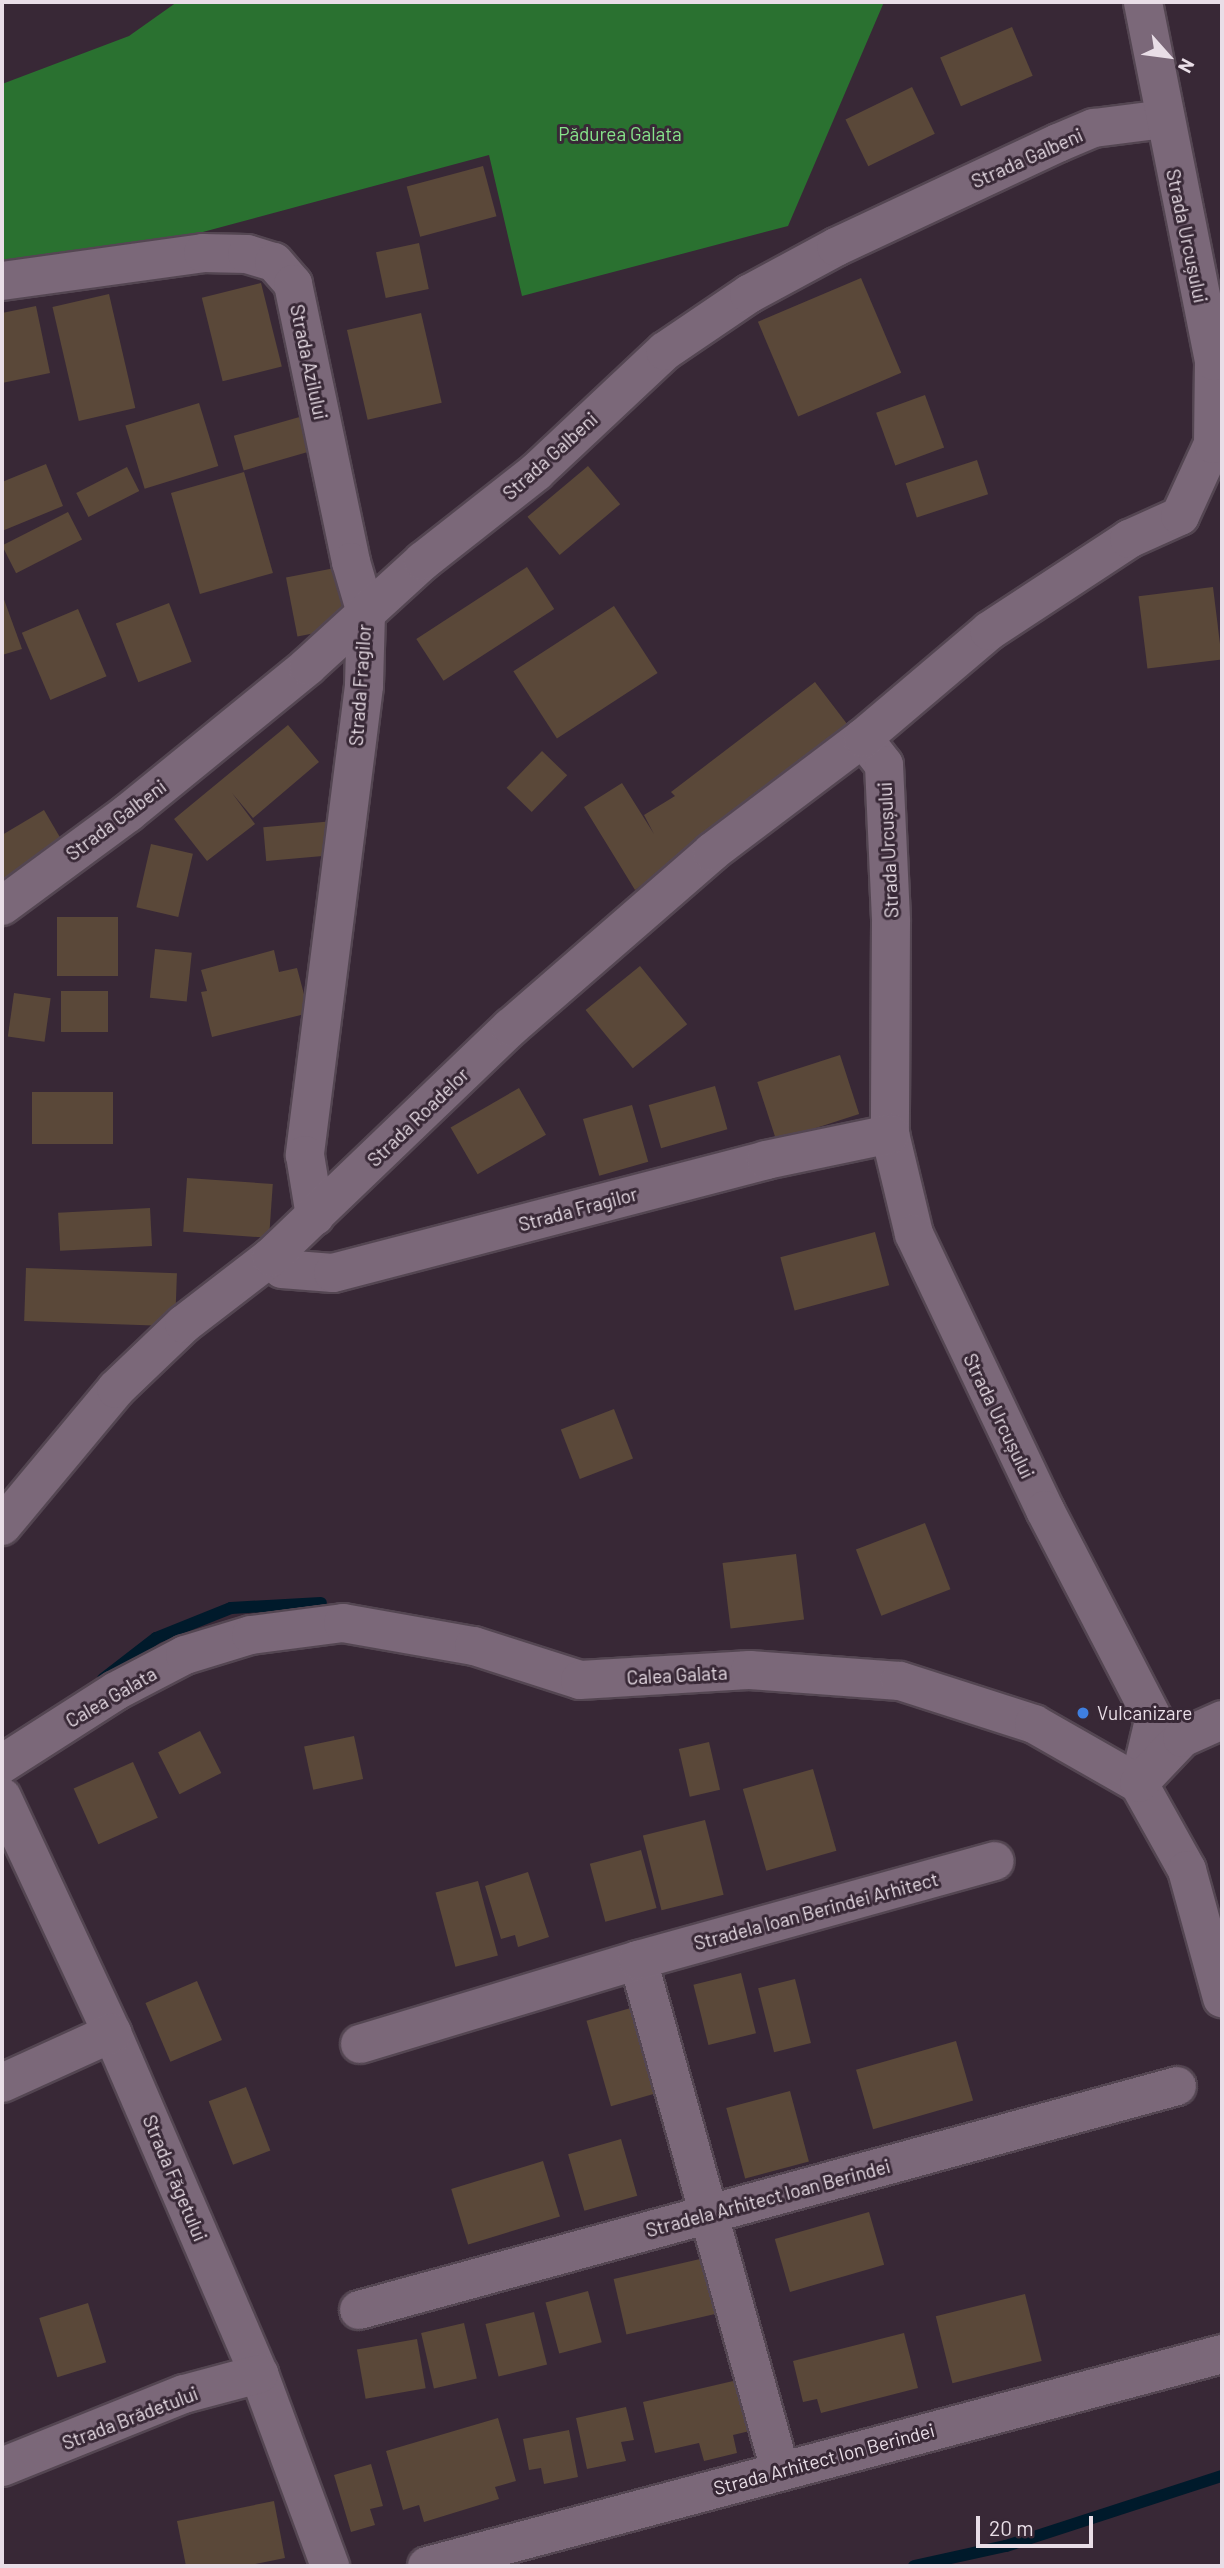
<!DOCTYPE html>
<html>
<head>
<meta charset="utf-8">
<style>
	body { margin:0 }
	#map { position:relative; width:1224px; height:2568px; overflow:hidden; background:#382836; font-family:Barlow,sans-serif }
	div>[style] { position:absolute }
	.forest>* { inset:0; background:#2a7130 }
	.stream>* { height:12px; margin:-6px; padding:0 6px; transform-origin:6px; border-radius:6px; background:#001a2b }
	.building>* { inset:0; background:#5a4839; transform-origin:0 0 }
	.roads { filter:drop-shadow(2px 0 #544652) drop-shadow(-2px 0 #544652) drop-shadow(0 2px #544652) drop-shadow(0 -2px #544652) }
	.minor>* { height:38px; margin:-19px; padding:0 19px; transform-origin:19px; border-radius:19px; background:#7b6879 }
	.dots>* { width:19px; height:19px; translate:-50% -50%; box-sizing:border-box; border:4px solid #382836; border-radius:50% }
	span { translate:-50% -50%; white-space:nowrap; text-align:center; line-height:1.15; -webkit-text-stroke:6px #382836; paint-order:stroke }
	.park-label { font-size:19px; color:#87e48b }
	.street-label { font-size:19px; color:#e9dee7 }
	.poi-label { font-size:19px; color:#e9dee7 }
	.left { translate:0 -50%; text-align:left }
	.frame { position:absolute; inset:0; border:4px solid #e9dee7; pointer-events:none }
	.north { position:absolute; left:1133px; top:21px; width:70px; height:70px; -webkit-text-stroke:5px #382836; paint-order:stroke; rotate:118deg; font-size:19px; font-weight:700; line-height:28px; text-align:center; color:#e9dee7 }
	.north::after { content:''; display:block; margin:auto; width:24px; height:32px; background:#e9dee7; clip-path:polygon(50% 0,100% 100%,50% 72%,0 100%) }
	.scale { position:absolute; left:976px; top:2516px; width:117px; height:32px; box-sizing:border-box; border:4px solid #e9dee7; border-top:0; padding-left:9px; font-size:21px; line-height:24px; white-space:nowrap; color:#e9dee7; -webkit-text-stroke:5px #382836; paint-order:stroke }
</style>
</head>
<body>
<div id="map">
	<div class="forest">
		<i style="clip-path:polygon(177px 2px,884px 2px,788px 226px,522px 296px,489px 155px,158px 244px,2px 281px,2px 84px,129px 36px)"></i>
	</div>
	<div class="stream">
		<i style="left:103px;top:1679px;width:67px;rotate:-37.7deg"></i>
		<i style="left:156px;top:1638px;width:81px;rotate:-21.8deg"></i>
		<i style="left:231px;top:1608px;width:90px;rotate:-3.2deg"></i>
		<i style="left:914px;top:2566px;width:94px;rotate:-12.3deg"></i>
		<i style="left:1006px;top:2546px;width:227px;rotate:-18deg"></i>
	</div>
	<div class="building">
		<i style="left:1012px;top:27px;width:53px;height:78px;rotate:67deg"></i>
		<i style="left:912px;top:87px;width:52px;height:74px;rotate:64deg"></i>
		<i style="left:483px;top:166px;width:52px;height:79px;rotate:75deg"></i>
		<i style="left:419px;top:243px;width:47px;height:44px;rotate:78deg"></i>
		<i style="left:861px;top:278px;width:103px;height:112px;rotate:67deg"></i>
		<i style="left:261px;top:283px;width:86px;height:61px;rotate:76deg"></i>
		<i style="left:109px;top:294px;width:117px;height:58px;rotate:77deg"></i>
		<i style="clip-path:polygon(36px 306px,50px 373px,2px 383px,2px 313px)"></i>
		<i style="left:421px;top:313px;width:92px;height:76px;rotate:77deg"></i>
		<i style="left:925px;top:395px;width:56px;height:52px;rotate:70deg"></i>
		<i style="left:199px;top:403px;width:66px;height:77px;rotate:73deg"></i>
		<i style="left:303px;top:416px;width:36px;height:72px;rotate:74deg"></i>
		<i style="left:977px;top:460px;width:36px;height:75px;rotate:72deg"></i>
		<i style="clip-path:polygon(46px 464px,63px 506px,2px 531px,2px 482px)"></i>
		<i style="left:588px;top:466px;width:50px;height:79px;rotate:50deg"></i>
		<i style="left:127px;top:467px;width:27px;height:57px;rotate:63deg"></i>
		<i style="left:244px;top:472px;width:105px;height:76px;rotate:74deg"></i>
		<i style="left:68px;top:512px;width:31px;height:74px;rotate:63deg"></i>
		<i style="left:340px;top:567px;width:60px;height:55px;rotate:79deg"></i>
		<i style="left:527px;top:567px;width:50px;height:132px;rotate:57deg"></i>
		<i style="left:1213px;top:587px;width:73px;height:75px;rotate:83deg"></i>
		<i style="clip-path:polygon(2px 594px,22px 649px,2px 655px)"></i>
		<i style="left:169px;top:603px;width:63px;height:57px;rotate:69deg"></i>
		<i style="left:614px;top:606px;width:80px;height:120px;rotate:57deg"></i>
		<i style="left:78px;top:609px;width:73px;height:61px;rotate:67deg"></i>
		<i style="clip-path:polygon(815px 682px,854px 733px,635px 890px,584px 807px,622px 783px,654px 834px,644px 815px,675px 796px,671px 792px)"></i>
		<i style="clip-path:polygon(288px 725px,319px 762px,253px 818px,232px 793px,255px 824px,207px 861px,174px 819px)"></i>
		<i style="left:542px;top:751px;width:35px;height:51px;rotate:44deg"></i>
		<i style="clip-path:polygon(44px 810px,68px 851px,2px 883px,2px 835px)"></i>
		<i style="left:334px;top:821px;width:34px;height:71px;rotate:85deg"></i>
		<i style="left:151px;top:844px;width:43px;height:65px;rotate:13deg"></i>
		<i style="left:57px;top:917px;width:61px;height:59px"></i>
		<i style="left:155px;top:949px;width:37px;height:49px;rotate:6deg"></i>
		<i style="clip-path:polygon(274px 950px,279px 972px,297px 968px,309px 1013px,212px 1037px,201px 992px,207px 991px,201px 970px)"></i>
		<i style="left:640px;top:966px;width:75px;height:70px;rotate:51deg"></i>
		<i style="left:108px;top:991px;width:41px;height:47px;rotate:90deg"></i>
		<i style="left:14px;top:993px;width:37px;height:44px;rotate:8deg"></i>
		<i style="left:840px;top:1055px;width:62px;height:87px;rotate:72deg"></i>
		<i style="left:715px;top:1086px;width:45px;height:69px;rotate:74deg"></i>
		<i style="left:519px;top:1088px;width:54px;height:79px;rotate:60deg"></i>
		<i style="left:113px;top:1092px;width:52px;height:81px;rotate:90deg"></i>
		<i style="left:632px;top:1105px;width:59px;height:51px;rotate:74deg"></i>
		<i style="left:187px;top:1178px;width:86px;height:54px;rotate:4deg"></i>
		<i style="left:150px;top:1208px;width:38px;height:92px;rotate:87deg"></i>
		<i style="left:875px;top:1232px;width:55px;height:98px;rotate:75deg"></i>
		<i style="left:26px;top:1268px;width:151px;height:53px;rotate:2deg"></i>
		<i style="left:614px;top:1409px;width:53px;height:57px;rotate:69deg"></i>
		<i style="left:925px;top:1523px;width:71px;height:74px;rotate:69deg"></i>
		<i style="left:796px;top:1554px;width:66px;height:74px;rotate:83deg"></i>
		<i style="left:200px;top:1731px;width:47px;height:47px;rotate:63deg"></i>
		<i style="left:354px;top:1736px;width:44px;height:51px;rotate:78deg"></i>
		<i style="left:709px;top:1742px;width:49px;height:31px;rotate:77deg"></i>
		<i style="left:133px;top:1762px;width:61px;height:65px;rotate:66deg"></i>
		<i style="left:813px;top:1769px;width:85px;height:73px;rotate:74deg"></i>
		<i style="left:705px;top:1820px;width:77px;height:64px;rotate:76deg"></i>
		<i style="left:641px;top:1850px;width:60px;height:53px;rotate:75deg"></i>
		<i style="clip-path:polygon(528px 1872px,549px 1937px,518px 1947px,515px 1935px,501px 1939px,485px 1886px)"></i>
		<i style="left:478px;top:1881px;width:77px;height:44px;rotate:75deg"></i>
		<i style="left:741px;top:1973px;width:62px;height:49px;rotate:76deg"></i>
		<i style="left:795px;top:1979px;width:66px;height:38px;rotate:76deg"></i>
		<i style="left:197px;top:1981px;width:64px;height:56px;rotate:67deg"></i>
		<i style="left:648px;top:2003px;width:89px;height:64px;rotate:74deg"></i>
		<i style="left:956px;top:2041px;width:62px;height:104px;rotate:74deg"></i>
		<i style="left:246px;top:2087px;width:68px;height:40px;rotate:69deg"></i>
		<i style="left:790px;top:2091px;width:73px;height:66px;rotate:75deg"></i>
		<i style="left:621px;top:2139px;width:59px;height:55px;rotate:74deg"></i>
		<i style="left:543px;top:2161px;width:58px;height:96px;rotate:73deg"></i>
		<i style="left:869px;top:2212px;width:55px;height:98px;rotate:74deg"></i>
		<i style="left:713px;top:2256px;width:57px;height:102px;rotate:77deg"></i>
		<i style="left:588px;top:2291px;width:53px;height:44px;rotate:75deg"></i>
		<i style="left:1025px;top:2294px;width:69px;height:92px;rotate:76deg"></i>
		<i style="left:88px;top:2303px;width:62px;height:51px;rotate:73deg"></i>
		<i style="left:534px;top:2312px;width:54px;height:50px;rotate:76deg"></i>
		<i style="left:464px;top:2323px;width:57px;height:44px;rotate:77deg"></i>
		<i style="clip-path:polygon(904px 2333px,918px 2388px,821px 2413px,817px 2399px,803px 2402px,793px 2361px)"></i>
		<i style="left:417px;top:2339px;width:50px;height:61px;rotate:80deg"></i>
		<i style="clip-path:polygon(746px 2378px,758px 2429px,733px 2435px,737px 2453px,704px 2461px,699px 2443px,655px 2453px,643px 2402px)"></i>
		<i style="clip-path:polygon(626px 2407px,634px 2440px,621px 2442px,626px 2461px,587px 2469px,576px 2418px)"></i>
		<i style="clip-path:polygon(498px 2418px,516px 2481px,495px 2487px,499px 2499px,424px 2522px,419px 2505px,403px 2510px,386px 2451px)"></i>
		<i style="clip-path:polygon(569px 2430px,578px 2477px,544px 2484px,541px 2468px,529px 2470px,523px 2439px)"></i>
		<i style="clip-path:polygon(371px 2464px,383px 2506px,370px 2509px,375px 2525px,351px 2532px,334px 2475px)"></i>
		<i style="clip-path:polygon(274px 2501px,285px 2558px,245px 2566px,186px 2566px,177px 2521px)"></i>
	</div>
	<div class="roads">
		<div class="minor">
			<i style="left:2px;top:281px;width:203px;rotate:-7.9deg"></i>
			<i style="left:203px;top:253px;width:44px;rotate:1.3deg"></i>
			<i style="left:247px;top:254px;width:28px;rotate:17deg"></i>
			<i style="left:274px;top:262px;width:29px;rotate:49deg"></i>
			<i style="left:293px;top:284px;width:284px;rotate:78.2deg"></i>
			<i style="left:351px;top:562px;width:53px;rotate:73.6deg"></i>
			<i style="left:366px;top:613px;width:73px;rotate:91.6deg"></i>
			<i style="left:364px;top:686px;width:473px;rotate:97.2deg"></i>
			<i style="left:305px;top:1155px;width:62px;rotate:80.7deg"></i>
			<i style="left:863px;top:738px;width:34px;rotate:52deg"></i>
			<i style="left:884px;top:765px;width:157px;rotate:87.4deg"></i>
			<i style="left:891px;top:922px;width:212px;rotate:90.3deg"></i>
			<i style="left:890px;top:1134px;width:103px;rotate:76.5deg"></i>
			<i style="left:914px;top:1234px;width:306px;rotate:64.6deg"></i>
			<i style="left:1045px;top:1510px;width:237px;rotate:62.6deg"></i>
			<i style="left:1154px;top:1720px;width:66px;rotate:103.2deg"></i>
			<i style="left:2px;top:906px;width:157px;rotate:-36.4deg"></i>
			<i style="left:128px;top:813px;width:232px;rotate:-39.2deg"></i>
			<i style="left:308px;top:666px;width:156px;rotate:-42.4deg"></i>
			<i style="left:423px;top:561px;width:144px;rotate:-38.2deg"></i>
			<i style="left:536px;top:472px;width:177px;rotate:-43.2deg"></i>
			<i style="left:665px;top:351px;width:102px;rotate:-34.2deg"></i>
			<i style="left:749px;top:294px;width:99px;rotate:-28.4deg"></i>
			<i style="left:836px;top:247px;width:245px;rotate:-25.1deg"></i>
			<i style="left:1058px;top:143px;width:39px;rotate:-23deg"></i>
			<i style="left:1094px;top:128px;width:71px;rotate:-7.3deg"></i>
			<i style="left:271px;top:1257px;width:16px;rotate:47deg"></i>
			<i style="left:282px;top:1269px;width:51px;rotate:4.5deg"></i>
			<i style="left:333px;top:1273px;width:448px;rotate:-14.6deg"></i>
			<i style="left:766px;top:1160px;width:127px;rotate:-11.8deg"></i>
			<i style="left:2px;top:1526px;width:178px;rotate:-50.2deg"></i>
			<i style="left:116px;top:1389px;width:94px;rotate:-43.7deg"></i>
			<i style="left:184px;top:1324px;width:110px;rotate:-37.6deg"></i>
			<i style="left:271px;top:1257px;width:332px;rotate:-43.8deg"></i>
			<i style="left:511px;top:1027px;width:267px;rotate:-41deg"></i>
			<i style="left:712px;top:852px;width:189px;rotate:-37.1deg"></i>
			<i style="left:863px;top:738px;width:165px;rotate:-40.3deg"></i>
			<i style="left:989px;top:631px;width:168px;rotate:-33.3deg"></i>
			<i style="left:1129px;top:539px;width:56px;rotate:-24.3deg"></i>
			<i style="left:1180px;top:516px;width:79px;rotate:-65.4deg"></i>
			<i style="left:1213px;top:444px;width:83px;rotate:-89.3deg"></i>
			<i style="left:1214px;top:361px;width:366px;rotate:-101.2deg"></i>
			<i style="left:2px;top:1764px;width:135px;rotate:-32.6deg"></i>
			<i style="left:116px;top:1691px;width:78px;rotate:-27.6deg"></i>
			<i style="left:185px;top:1655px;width:69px;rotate:-16.9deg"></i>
			<i style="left:251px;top:1635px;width:93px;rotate:-7.4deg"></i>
			<i style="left:343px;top:1623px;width:133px;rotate:10deg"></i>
			<i style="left:474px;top:1646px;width:111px;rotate:17.8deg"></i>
			<i style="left:580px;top:1680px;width:170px;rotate:-3.4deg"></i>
			<i style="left:750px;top:1670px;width:150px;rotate:4.2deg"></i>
			<i style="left:900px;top:1681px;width:141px;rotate:17.8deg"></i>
			<i style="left:1034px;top:1724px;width:121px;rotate:29.7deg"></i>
			<i style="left:1139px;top:1784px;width:98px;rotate:60.8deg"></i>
			<i style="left:1187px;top:1870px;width:133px;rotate:74.7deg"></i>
			<i style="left:1139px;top:1783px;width:62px;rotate:-46.3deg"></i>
			<i style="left:1182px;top:1738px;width:44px;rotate:-24.2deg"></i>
			<i style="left:2px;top:1797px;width:260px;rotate:65deg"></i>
			<i style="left:112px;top:2033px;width:371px;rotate:66.7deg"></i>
			<i style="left:259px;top:2374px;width:205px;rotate:69.7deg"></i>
			<i style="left:638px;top:1960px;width:529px;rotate:74.44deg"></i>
			<i style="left:360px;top:2044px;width:290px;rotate:-16.8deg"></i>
			<i style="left:638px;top:1960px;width:370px;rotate:-15.5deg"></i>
			<i style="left:2px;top:2083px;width:121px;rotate:-24.4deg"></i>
			<i style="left:359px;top:2310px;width:848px;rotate:-15.31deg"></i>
			<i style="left:2px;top:2467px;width:196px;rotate:-21.9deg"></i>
			<i style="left:184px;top:2394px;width:78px;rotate:-14.9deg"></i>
			<i style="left:427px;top:2566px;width:823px;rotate:-14.93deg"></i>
		</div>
	</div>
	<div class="dots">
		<i style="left:1083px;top:1713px;background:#3f7fe0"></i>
	</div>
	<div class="park-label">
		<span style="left:620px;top:134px">Pădurea Galata</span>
	</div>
	<div class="street-label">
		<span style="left:1027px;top:158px;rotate:-24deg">Strada Galbeni</span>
		<span style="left:1187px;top:236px;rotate:78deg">Strada Urcușului</span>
		<span style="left:309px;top:362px;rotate:78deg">Strada Azilului</span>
		<span style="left:550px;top:456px;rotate:-42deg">Strada Galbeni</span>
		<span style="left:360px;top:685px;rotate:-86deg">Strada Fragilor</span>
		<span style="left:116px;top:820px;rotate:-37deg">Strada Galbeni</span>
		<span style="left:888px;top:850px;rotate:-93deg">Strada Urcușului</span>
		<span style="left:418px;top:1117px;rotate:-44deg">Strada Roadelor</span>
		<span style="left:578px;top:1209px;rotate:-15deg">Strada Fragilor</span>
		<span style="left:999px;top:1416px;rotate:64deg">Strada Urcușului</span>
		<span style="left:677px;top:1675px;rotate:-3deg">Calea Galata</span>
		<span style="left:111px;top:1697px;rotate:-30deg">Calea Galata</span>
		<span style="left:816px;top:1911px;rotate:-15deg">Stradela Ioan Berindei Arhitect</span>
		<span style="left:175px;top:2178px;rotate:67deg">Strada Făgetului</span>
		<span style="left:768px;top:2198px;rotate:-15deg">Stradela Arhitect Ioan Berindei</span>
		<span style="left:130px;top:2418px;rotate:-21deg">Strada Brădetului</span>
		<span style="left:824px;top:2459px;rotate:-15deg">Strada Arhitect Ion Berindei</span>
	</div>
	<div class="poi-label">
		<span class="left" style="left:1097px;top:1713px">Vulcanizare</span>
	</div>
	<div class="frame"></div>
	<div class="north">N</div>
	<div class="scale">20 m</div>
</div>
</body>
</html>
